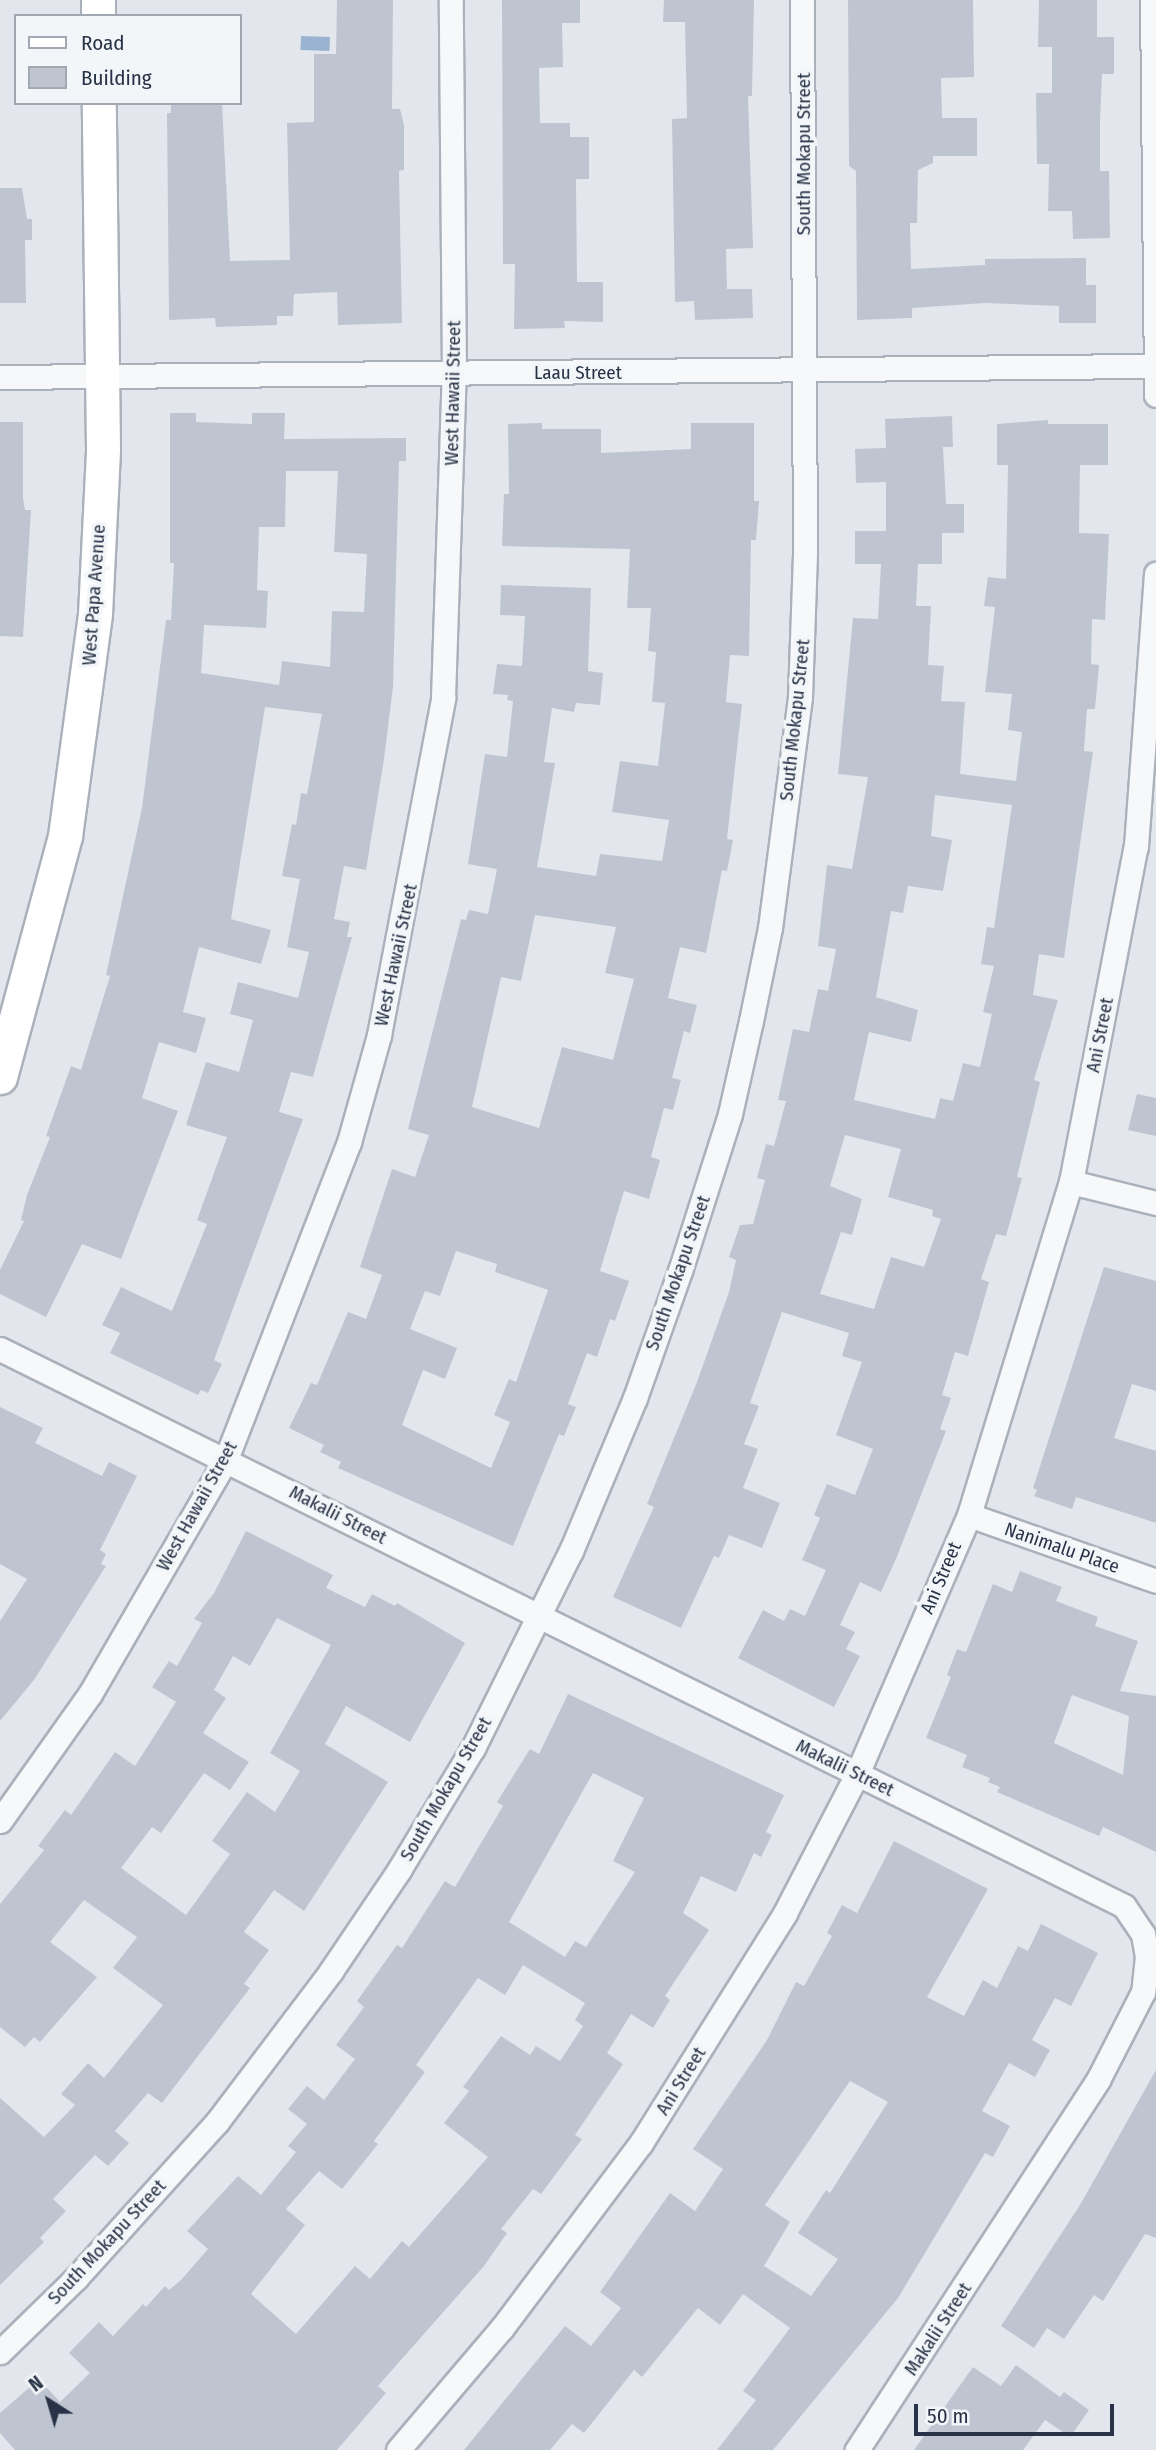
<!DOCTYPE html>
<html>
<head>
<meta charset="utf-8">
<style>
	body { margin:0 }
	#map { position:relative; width:1156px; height:2450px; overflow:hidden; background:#e3e7ed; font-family:"Fira Sans Condensed",sans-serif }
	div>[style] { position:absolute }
	.water>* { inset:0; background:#9ab3d0; transform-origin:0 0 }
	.building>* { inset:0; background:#bfc5d0 }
	.roads { filter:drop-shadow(2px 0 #abb1bb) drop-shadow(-2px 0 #abb1bb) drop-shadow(0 2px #abb1bb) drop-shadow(0 -2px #abb1bb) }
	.street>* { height:23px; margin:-11.5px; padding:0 11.5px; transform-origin:11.5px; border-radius:11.5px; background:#f6f8fa }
	.secondary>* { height:33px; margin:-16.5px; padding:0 16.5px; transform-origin:16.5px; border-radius:16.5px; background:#fff }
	span { translate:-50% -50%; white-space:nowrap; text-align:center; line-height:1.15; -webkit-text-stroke:7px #f3f6f9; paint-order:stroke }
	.street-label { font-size:19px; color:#283347 }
	.legend { position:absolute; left:14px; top:14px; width:228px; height:91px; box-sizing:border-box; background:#f3f6f9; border:2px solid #a2a8b2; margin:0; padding:9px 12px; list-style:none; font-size:21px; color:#283347 }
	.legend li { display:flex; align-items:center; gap:14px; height:35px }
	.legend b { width:35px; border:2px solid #a2a8b2 }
	.north { position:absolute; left:14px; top:2366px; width:70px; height:70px; -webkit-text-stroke:5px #f3f6f9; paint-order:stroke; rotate:323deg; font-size:19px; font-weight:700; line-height:28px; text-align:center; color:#283347 }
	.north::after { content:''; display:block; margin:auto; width:24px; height:32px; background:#283347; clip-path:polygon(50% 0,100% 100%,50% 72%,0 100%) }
	.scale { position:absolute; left:914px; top:2404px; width:200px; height:32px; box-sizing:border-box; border:4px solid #283347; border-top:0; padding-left:9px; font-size:21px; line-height:24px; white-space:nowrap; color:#283347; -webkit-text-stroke:5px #f3f6f9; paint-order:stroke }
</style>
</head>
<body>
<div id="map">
	<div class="water">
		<i style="left:301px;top:36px;width:29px;height:14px;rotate:2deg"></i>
	</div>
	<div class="building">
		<i style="clip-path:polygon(337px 0,393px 0,392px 109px,400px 109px,404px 125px,404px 170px,399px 171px,402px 323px,338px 325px,337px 292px,294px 294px,293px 316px,277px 316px,277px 325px,216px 327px,215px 318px,169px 320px,167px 113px,171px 113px,171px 103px,222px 103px,230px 261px,290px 260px,287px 123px,314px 122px,314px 54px,336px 54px)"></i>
		<i style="clip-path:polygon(502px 0,580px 0,580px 23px,562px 23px,563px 67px,539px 68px,540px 123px,570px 123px,570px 137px,589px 137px,589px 179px,576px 179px,577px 282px,603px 282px,603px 322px,564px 321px,565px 328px,514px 329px,515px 264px,503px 264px)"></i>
		<i style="clip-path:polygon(664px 0,754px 0,752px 96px,748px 96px,753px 248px,726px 249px,727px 289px,752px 289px,753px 318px,695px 320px,694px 301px,675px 302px,672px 119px,687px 118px,685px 22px,663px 22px)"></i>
		<i style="clip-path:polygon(848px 0,973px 0,974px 77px,941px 78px,942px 118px,977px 118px,977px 156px,933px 156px,933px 163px,918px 170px,917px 223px,910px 223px,911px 269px,985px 265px,985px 259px,1086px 258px,1086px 285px,1096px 285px,1096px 323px,1059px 323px,1059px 306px,985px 303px,912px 308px,912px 318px,857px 320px,856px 171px,849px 166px)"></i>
		<i style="clip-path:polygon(1039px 0,1097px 0,1097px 37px,1114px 37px,1114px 74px,1102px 74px,1100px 120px,1100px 171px,1109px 171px,1110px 238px,1073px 239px,1072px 211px,1048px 211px,1049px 164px,1037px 164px,1036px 93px,1052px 93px,1052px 47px,1038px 47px)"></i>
		<i style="clip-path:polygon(0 188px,22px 188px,27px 219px,32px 219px,32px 240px,25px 240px,26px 303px,0 303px)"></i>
		<i style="clip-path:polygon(evenodd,170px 413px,196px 413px,196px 422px,252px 424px,252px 413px,285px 413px,284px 439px,406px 438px,406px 461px,399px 461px,393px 687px,384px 759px,366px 870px,344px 866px,334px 919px,350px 922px,347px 937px,352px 937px,313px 1077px,291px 1072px,279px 1112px,303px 1119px,214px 1360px,222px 1364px,208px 1393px,201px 1390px,198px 1395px,110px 1353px,120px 1333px,102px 1325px,121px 1287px,172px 1311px,207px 1224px,197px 1220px,227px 1137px,186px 1125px,206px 1062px,239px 1072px,253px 1020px,230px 1014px,238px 982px,298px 998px,309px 952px,287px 947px,300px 879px,282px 876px,292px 824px,296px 825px,301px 793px,307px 794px,322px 714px,265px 707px,231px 919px,271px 930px,261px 964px,199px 947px,183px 1012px,206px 1018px,196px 1053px,159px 1042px,142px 1098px,178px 1111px,121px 1259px,82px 1244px,46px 1317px,0 1294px,0 1270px,24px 1221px,21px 1220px,27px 1195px,50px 1137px,46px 1136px,71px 1066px,81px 1070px,110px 976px,106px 975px,142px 808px,166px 620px,171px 620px,174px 563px,170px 563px,170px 413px,286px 471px,338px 471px,334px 552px,367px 554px,364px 612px,332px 611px,330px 667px,282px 661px,279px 685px,201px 673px,204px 625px,266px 628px,268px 591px,257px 590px,259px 527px,285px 527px,286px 471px)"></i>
		<i style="clip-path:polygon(evenodd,952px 416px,953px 447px,943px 447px,946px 504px,964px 504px,964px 533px,942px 533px,942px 564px,918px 564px,916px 606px,931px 606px,928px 665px,944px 666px,941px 701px,965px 702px,960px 774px,1016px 781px,1022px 732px,1008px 730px,1012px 694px,985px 692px,995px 607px,984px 606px,988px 577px,1006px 579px,1008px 465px,997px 465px,997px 424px,1048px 420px,1048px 424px,1108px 424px,1108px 465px,1080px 465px,1079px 533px,1109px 534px,1105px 620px,1092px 619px,1091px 664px,1099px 665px,1095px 709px,1087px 709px,1084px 751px,1093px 752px,1064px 958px,1039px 954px,1033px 995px,1058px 1000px,1034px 1080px,1040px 1082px,1017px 1177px,1022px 1178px,1006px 1236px,996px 1234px,981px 1279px,989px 1282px,968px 1356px,955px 1352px,942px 1395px,951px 1398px,940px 1429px,946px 1431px,896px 1559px,881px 1592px,860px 1582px,840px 1625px,855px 1632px,846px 1649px,860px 1656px,834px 1707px,738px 1658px,763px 1610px,784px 1621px,790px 1609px,805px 1616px,826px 1570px,802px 1560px,820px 1518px,814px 1515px,827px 1484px,855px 1495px,873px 1449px,836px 1435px,862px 1362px,842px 1356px,849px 1333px,782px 1312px,750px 1403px,759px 1406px,744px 1444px,758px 1449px,743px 1488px,780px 1503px,762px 1548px,729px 1535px,719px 1558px,714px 1556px,681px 1628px,613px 1597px,654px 1507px,647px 1504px,697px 1382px,729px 1292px,736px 1260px,729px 1257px,740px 1225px,753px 1224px,765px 1180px,757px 1178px,766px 1144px,774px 1146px,786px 1101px,778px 1100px,793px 1029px,809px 1032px,818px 989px,828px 991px,836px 949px,818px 946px,827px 865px,852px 869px,868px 777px,838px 774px,853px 618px,878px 619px,881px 564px,855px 564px,855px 531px,886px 531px,886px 482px,856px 483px,855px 449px,886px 448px,885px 419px,952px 416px,935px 795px,1012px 805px,994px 928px,987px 927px,981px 964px,994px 966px,983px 1012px,992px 1014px,980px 1067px,963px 1063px,953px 1101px,940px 1098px,935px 1119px,854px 1100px,869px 1032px,911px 1042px,918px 1010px,876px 997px,891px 911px,903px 913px,908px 886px,943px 891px,952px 840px,931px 836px,935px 795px,952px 416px,845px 1135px,901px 1149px,888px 1197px,933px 1210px,932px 1216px,941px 1219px,924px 1267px,891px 1257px,874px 1309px,820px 1294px,841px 1232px,852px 1235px,862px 1199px,830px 1186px,845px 1135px)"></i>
		<i style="clip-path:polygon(0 422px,23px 422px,23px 498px,25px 510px,31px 510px,23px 637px,0 636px)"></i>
		<i style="clip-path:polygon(evenodd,542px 423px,542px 429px,601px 429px,601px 453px,691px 449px,691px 423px,754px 423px,754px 501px,759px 501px,756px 540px,751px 540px,749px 656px,730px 655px,726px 702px,742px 704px,727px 839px,733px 840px,727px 871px,722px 870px,706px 953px,680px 947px,668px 998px,697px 1005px,690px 1033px,684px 1031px,672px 1078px,681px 1080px,673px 1110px,664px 1108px,651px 1157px,660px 1160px,649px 1199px,624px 1191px,600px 1271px,629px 1281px,615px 1321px,610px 1319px,597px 1357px,587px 1353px,568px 1404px,576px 1407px,564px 1436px,559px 1434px,513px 1546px,338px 1468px,341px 1462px,320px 1452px,324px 1445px,289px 1428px,311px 1383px,317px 1385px,348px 1312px,366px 1319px,382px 1275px,360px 1267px,392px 1169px,415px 1177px,429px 1135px,408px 1129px,461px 919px,466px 920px,469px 910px,488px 914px,497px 869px,468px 864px,485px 754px,507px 757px,513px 701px,507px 700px,508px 695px,493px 694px,497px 664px,522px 666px,525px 616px,500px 615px,501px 585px,591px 588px,588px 671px,603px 673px,600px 705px,576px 703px,574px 712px,552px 708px,544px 762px,555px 763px,537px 867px,596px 876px,600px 854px,662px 861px,669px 820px,612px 812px,620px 761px,658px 766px,665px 703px,652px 702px,656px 652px,648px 651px,651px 608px,627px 608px,630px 549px,502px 546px,504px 494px,509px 494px,508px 424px,542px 423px,535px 915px,616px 927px,605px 973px,634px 979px,613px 1060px,562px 1047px,539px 1128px,472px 1107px,501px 977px,521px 981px,535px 915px,542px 423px,456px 1251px,497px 1264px,495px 1272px,548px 1290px,516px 1382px,509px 1379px,494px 1415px,510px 1422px,491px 1468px,402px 1425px,423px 1370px,445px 1379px,457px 1348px,410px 1329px,425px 1291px,440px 1296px,456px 1251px)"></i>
		<i style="clip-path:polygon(1137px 1094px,1156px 1098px,1156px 1136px,1128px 1130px)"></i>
		<i style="clip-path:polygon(1104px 1267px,1156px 1281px,1156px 1391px,1132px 1384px,1114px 1438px,1156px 1451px,1156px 1523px,1076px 1497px,1072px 1509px,1034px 1496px,1037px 1490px,1033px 1488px)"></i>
		<i style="clip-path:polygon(0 1407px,43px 1428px,35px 1443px,102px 1476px,109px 1462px,137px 1476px,100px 1550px,106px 1554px,101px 1564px,106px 1566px,34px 1680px,0 1721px,0 1621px,27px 1579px,0 1564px)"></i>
		<i style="clip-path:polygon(evenodd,246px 1531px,333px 1575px,326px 1588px,365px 1607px,372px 1594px,395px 1606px,397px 1603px,465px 1643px,410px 1742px,346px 1706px,325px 1744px,388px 1782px,304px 1911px,274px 1890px,244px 1932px,269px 1950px,244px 1984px,250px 1988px,162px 2103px,148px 2093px,115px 2131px,129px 2143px,108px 2166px,95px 2155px,53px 2199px,66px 2211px,40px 2238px,44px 2242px,0 2285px,0 2098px,44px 2137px,75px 2105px,61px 2094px,88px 2063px,104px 2078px,163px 2005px,113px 1968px,137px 1937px,84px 1900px,50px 1942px,97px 1977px,40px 2042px,34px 2037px,25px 2047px,0 2027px,0 1904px,44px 1850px,38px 1846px,65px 1810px,71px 1815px,115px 1752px,135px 1766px,176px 1702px,152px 1687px,169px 1661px,177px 1666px,202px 1623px,194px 1619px,214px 1593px,246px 1531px,277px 1618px,331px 1645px,270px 1753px,300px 1771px,275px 1812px,247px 1792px,212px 1841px,230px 1854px,186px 1915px,121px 1868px,152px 1827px,161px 1833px,204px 1773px,230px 1790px,249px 1762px,203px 1733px,226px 1698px,214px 1690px,233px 1656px,250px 1666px,277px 1618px)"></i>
		<i style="clip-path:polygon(evenodd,1020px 1571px,1062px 1587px,1056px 1601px,1098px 1617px,1095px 1626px,1138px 1641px,1120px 1691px,1156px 1696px,1156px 1852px,1103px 1827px,1099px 1836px,997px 1792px,1000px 1787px,988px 1782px,990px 1778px,962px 1767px,967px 1755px,926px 1738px,951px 1677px,947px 1675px,957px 1649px,966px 1652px,993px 1584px,1012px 1592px,1020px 1571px,1072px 1695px,1129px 1716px,1123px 1775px,1054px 1743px,1072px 1695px)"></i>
		<i style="clip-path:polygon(evenodd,568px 1694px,784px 1795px,766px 1832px,772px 1835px,761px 1857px,754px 1853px,736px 1892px,701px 1876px,683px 1913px,709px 1930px,665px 1996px,670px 2000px,653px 2028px,631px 2014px,607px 2053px,623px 2064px,575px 2135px,582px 2139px,541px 2194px,533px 2189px,501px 2229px,507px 2233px,484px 2266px,378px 2386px,386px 2393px,337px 2450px,15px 2450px,0 2433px,0 2413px,39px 2379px,60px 2402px,90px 2373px,69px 2353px,99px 2322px,113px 2336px,143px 2304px,146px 2307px,165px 2286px,169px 2290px,181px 2280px,208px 2249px,187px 2231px,238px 2176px,261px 2195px,296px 2152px,288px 2146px,307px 2124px,288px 2109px,307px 2086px,324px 2100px,355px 2059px,336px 2045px,364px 2007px,357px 2001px,397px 1945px,402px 1948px,445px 1881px,455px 1887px,503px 1806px,497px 1802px,530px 1749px,539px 1754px,568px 1694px,593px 1773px,644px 1798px,613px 1861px,635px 1872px,586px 1947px,575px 1941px,565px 1957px,509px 1922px,593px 1773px,568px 1694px,523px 1965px,585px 2003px,575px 2020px,583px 2026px,560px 2061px,536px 2046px,530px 2055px,501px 2036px,463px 2087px,469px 2091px,444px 2123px,488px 2157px,409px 2247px,402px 2241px,370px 2279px,355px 2266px,296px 2334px,251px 2294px,305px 2225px,286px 2209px,319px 2171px,342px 2189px,378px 2144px,374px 2141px,425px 2072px,416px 2065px,478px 1978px,505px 1995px,523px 1965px)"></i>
		<i style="clip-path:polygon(evenodd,894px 1841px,988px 1889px,927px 1997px,964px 2016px,983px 1980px,997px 1988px,1018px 1946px,1028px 1951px,1041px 1924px,1098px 1953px,1071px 2006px,1055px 1998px,1032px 2040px,1050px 2050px,1035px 2077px,1009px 2063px,982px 2111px,1010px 2126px,993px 2157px,985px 2153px,898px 2298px,773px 2450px,717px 2450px,756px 2400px,743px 2391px,790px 2328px,743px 2294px,720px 2325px,698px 2308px,642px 2377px,634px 2370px,584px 2433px,572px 2424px,550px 2450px,464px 2450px,565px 2326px,591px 2346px,621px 2308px,600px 2292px,670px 2193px,695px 2211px,723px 2169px,693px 2149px,767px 2040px,796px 1982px,804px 1986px,832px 1936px,827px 1933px,842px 1905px,857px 1913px,894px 1841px,850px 2081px,888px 2102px,830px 2193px,826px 2190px,798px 2233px,838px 2259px,811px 2296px,764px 2266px,790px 2222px,765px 2205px,850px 2081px)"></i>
		<i style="clip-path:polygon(1156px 2070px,1156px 2238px,1145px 2234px,1103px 2301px,1094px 2295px,1064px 2339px,1047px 2328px,1034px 2348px,1001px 2326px,1080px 2205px)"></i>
		<i style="clip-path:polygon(1016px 2365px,1060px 2397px,1064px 2392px,1089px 2410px,1070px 2437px,1045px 2420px,1023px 2450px,914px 2450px,973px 2367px,1001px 2386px)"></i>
	</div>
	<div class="roads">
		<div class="street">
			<i style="left:1152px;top:0;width:395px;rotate:89.4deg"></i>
			<i style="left:0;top:377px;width:1155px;rotate:-0.55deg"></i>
			<i style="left:1071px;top:1182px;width:88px;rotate:13.9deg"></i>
			<i style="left:0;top:1349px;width:1254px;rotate:26.36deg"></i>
			<i style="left:1124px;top:1906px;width:34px;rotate:56deg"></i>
			<i style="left:1143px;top:1934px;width:22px;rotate:80deg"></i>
			<i style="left:1147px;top:1956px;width:36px;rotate:96deg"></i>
			<i style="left:1143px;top:1992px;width:99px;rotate:117.1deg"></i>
			<i style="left:1098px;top:2080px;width:442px;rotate:123.1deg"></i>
			<i style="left:969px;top:1515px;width:198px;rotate:19.4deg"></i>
			<i style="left:0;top:1821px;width:156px;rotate:-54.7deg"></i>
			<i style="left:90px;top:1694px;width:272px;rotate:-59.9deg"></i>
			<i style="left:226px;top:1459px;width:340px;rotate:-68.8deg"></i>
			<i style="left:349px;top:1142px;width:111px;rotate:-74.3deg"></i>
			<i style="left:379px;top:1035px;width:343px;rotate:-79.2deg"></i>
			<i style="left:443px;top:698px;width:324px;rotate:-88.1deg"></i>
			<i style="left:454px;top:374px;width:374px;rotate:-90.5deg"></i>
			<i style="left:0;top:2352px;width:106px;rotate:-44.2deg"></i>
			<i style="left:76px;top:2278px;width:210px;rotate:-47.9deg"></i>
			<i style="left:217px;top:2122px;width:189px;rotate:-52.9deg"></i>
			<i style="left:331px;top:1971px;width:122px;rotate:-56deg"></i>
			<i style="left:399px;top:1870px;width:143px;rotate:-58.8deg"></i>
			<i style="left:473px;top:1748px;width:220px;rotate:-63.6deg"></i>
			<i style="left:571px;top:1551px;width:166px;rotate:-67.3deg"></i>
			<i style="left:635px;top:1398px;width:135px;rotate:-70.5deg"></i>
			<i style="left:680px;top:1271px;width:165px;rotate:-72.3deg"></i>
			<i style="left:730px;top:1114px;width:95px;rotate:-77.3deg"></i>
			<i style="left:751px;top:1021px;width:95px;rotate:-78.5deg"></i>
			<i style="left:770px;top:928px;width:233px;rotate:-82.6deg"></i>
			<i style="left:800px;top:697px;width:144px;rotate:-88deg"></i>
			<i style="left:805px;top:553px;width:553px;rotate:-90.31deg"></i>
			<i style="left:398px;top:2450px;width:160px;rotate:-49.6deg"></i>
			<i style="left:502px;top:2328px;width:231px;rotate:-53.1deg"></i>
			<i style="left:641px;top:2143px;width:271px;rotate:-57.9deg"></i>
			<i style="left:785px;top:1913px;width:157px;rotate:-62.6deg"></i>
			<i style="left:857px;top:1774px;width:282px;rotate:-66.6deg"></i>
			<i style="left:969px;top:1515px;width:348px;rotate:-73deg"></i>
			<i style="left:1071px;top:1182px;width:342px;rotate:-79.1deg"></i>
			<i style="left:1136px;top:846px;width:273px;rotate:-85.8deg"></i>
		</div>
		<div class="secondary">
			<i style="left:98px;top:0;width:16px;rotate:90deg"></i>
			<i style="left:0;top:1077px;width:250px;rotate:-74.9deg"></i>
			<i style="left:65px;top:836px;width:224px;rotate:-82.3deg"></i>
			<i style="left:95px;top:614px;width:165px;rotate:-87.2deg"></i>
			<i style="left:103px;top:449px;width:346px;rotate:-90.7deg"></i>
		</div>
	</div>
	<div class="street-label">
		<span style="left:804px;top:154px;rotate:-90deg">South Mokapu Street</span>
		<span style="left:578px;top:373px">Laau Street</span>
		<span style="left:453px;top:393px;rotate:-89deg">West Hawaii Street</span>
		<span style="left:94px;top:595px;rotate:-86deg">West Papa Avenue</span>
		<span style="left:795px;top:720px;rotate:-84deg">South Mokapu Street</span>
		<span style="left:396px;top:955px;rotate:-78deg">West Hawaii Street</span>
		<span style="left:1100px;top:1035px;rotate:-79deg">Ani Street</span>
		<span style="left:678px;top:1273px;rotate:-71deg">South Mokapu Street</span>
		<span style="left:197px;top:1506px;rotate:-61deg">West Hawaii Street</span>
		<span style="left:338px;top:1515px;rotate:27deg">Makalii Street</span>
		<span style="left:1062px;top:1548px;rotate:19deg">Nanimalu Place</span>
		<span style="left:941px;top:1578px;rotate:-67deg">Ani Street</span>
		<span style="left:845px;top:1768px;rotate:26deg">Makalii Street</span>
		<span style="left:446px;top:1789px;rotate:-60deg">South Mokapu Street</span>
		<span style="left:681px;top:2081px;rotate:-58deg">Ani Street</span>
		<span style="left:107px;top:2242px;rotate:-47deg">South Mokapu Street</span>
		<span style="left:938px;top:2329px;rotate:-57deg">Makalii Street</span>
	</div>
	<ul class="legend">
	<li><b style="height:9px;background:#fff"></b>Road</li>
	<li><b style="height:19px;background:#bfc5d0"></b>Building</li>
	</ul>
	<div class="north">N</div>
	<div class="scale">50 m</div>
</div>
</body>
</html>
